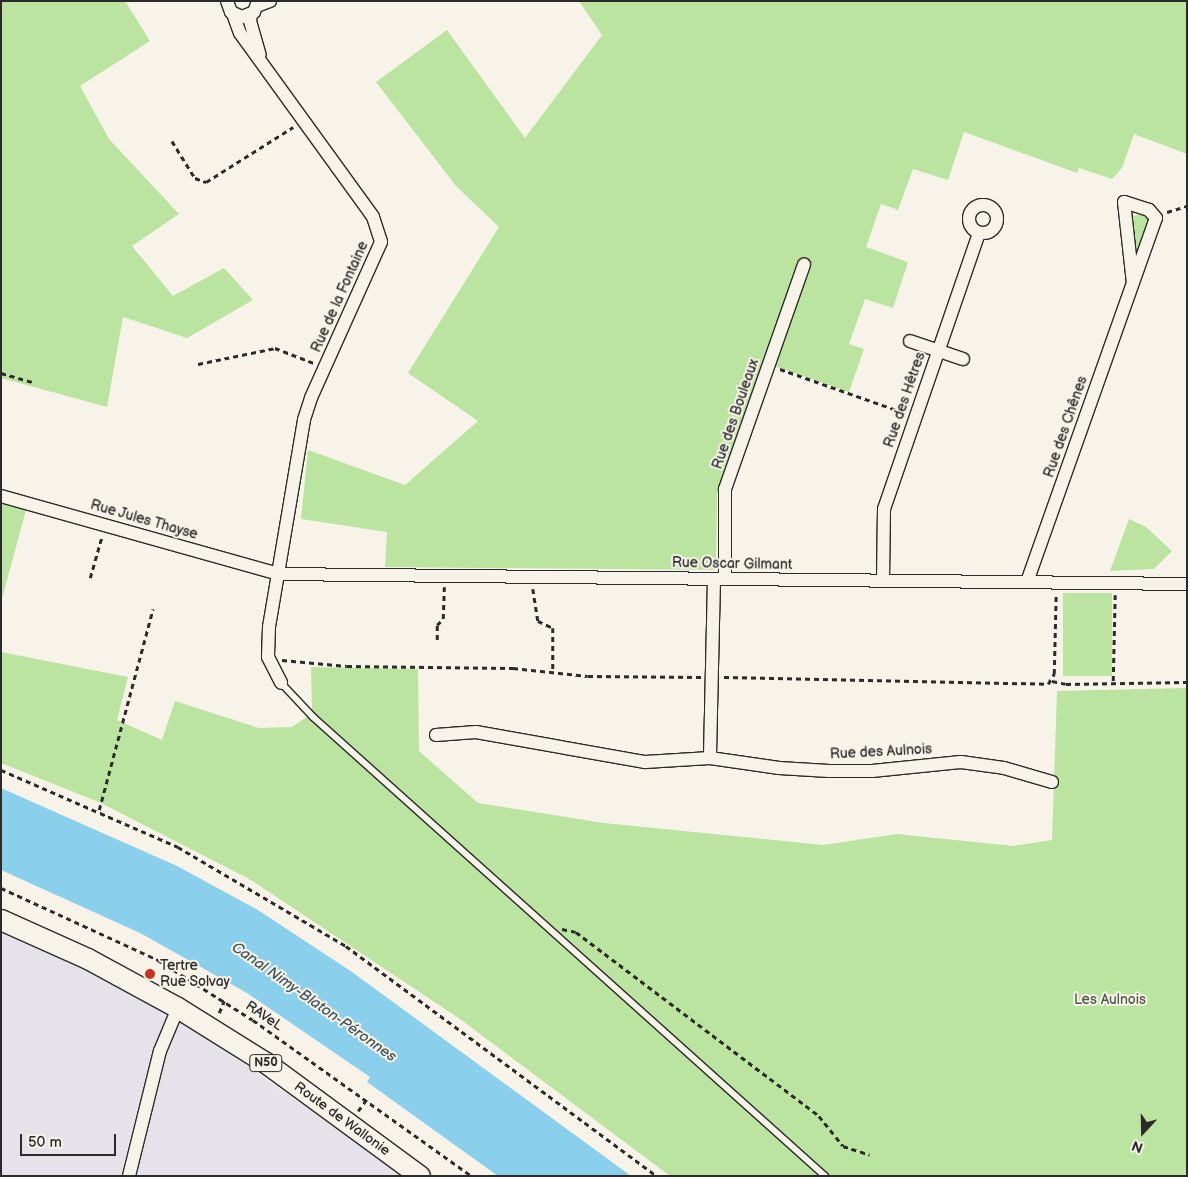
<!DOCTYPE html>
<html>
<head>
<meta charset="utf-8">
<style>
	body { margin:0 }
	#map { position:relative; width:1188px; height:1177px; overflow:hidden; background:#f7f3e8; font-family:"Balsamiq Sans",sans-serif }
	div>[style] { position:absolute }
	.built>* { inset:0; background:#e6e2ea }
	.green>* { inset:0; background:#bbe4a0; transform-origin:0 0 }
	.water>* { inset:0; background:#8ad0ec }
	.path>* { height:2.5px; margin-top:-1.25px; transform-origin:0; background:repeating-linear-gradient(90deg,#2b2b2b 0 5px,transparent 0 9px) }
	.roads { filter:drop-shadow(1px 0 #2b2b2b) drop-shadow(-1px 0 #2b2b2b) drop-shadow(0 1px #2b2b2b) drop-shadow(0 -1px #2b2b2b) }
	.lane>* { height:6px; margin:-3px; padding:0 3px; transform-origin:3px; border-radius:3px; background:#f7f3e8 }
	.street>* { height:12px; margin:-6px; padding:0 6px; transform-origin:6px; border-radius:6px; background:#f7f3e8 }
	.street>.ring { margin:-6px; padding:0; box-sizing:content-box; background:none; border:12px solid #f7f3e8; border-radius:50% }
	.primary>* { height:20px; margin:-10px; padding:0 10px; transform-origin:10px; border-radius:10px; background:#f7f3e8 }
	.dots>* { width:14px; height:14px; translate:-50% -50%; box-sizing:border-box; border:2px solid #f7f3e8; border-radius:50% }
	span { translate:-50% -50%; white-space:nowrap; text-align:center; line-height:1.15; -webkit-text-stroke:4px #f7f3e8; paint-order:stroke }
	.shield-label span { padding:1px 4px; background:#f7f3e8; border:1px solid; border-radius:4px; -webkit-text-stroke-width:0 }
	.shield-label { font-size:12px; color:#2b2b2b; font-weight:700 }
	.street-label { font-size:14px; color:#2b2b2b }
	.poi-label { font-size:14px; color:#2b2b2b }
	.left { translate:0 -50%; text-align:left }
	.park-label { font-size:14px; color:#4f5948 }
	.water-label { font-size:15px; color:#43545b; font-style:italic }
	.frame { position:absolute; inset:0; border:2px solid #2b2b2b; pointer-events:none }
	.north { position:absolute; left:1118px; top:1107px; width:50px; height:50px; -webkit-text-stroke:4px #f7f3e8; paint-order:stroke; rotate:201deg; font-size:14px; font-weight:700; line-height:20px; text-align:center; color:#2b2b2b }
	.north::after { content:''; display:block; margin:auto; width:18px; height:22px; background:#2b2b2b; clip-path:polygon(50% 0,100% 100%,50% 72%,0 100%) }
	.scale { position:absolute; left:20px; top:1134px; width:96px; height:22px; box-sizing:border-box; border:2px solid #2b2b2b; border-top:0; padding-left:6px; font-size:15px; line-height:18px; white-space:nowrap; color:#2b2b2b; -webkit-text-stroke:4px #f7f3e8; paint-order:stroke }
</style>
</head>
<body>
<div id="map">
	<div class="built">
		<i style="clip-path:polygon(1px 931px,53px 953px,145px 1001px,215px 1043px,404px 1176px,1px 1176px)"></i>
	</div>
	<div class="green">
		<i style="clip-path:polygon(1px 1px,125px 1px,150px 41px,80px 86px,109px 139px,179px 214px,132px 246px,173px 296px,224px 268px,253px 300px,187px 338px,123px 317px,107px 407px,1px 378px)"></i>
		<i style="clip-path:polygon(579px 1px,1187px 1px,1187px 154px,1134px 134px,1122px 168px,1112px 179px,1079px 168px,1077px 173px,964px 132px,948px 180px,913px 169px,898px 210px,881px 204px,866px 247px,908px 262px,893px 308px,865px 299px,849px 344px,864px 349px,849px 392px,763px 362px,717px 493px,716px 570px,385px 567px,387px 532px,301px 519px,308px 450px,405px 485px,478px 421px,408px 373px,499px 227px,456px 186px,376px 82px,447px 30px,525px 138px,602px 35px)"></i>
		<i style="clip-path:polygon(1143px 214px,1148px 217px,1149px 223px,1136px 258px,1131px 223px,1132px 216px)"></i>
		<i style="clip-path:polygon(1px 503px,26px 510px,1px 602px)"></i>
		<i style="clip-path:polygon(1129px 519px,1146px 527px,1172px 551px,1154px 569px,1110px 571px)"></i>
		<i style="left:1063px;top:593px;width:49px;height:83px"></i>
		<i style="clip-path:polygon(1px 652px,128px 677px,117px 720px,162px 740px,175px 701px,259px 728px,292px 727px,308px 716px,557px 935px,561px 934px,312px 711px,311px 667px,418px 669px,419px 751px,478px 803px,604px 823px,823px 845px,897px 834px,1013px 846px,1052px 840px,1057px 691px,1187px 688px,1187px 1176px,670px 1176px,460px 1019px,251px 880px,101px 803px,1px 763px)"></i>
	</div>
	<div class="water">
		<i style="clip-path:polygon(1px 788px,177px 866px,258px 910px,352px 972px,631px 1176px,498px 1176px,367px 1082px,370px 1077px,247px 993px,140px 933px,1px 870px)"></i>
	</div>
	<div class="path">
		<i style="left:172px;top:141px;width:44px;rotate:58.1deg"></i>
		<i style="left:195px;top:178px;width:12px;rotate:20deg"></i>
		<i style="left:206px;top:182px;width:103px;rotate:-32.3deg"></i>
		<i style="left:1167px;top:212px;width:21px;rotate:-17deg"></i>
		<i style="left:198px;top:364px;width:79px;rotate:-11.7deg"></i>
		<i style="left:275px;top:348px;width:42px;rotate:21deg"></i>
		<i style="left:780px;top:369px;width:133px;rotate:19.4deg"></i>
		<i style="left:1px;top:373px;width:33px;rotate:16deg"></i>
		<i style="left:90px;top:578px;width:44px;rotate:-74.1deg"></i>
		<i style="left:533px;top:589px;width:32px;rotate:81deg"></i>
		<i style="left:538px;top:621px;width:17px;rotate:25deg"></i>
		<i style="left:553px;top:628px;width:44px;rotate:90deg"></i>
		<i style="left:437px;top:640px;width:15px;rotate:-90deg"></i>
		<i style="left:437px;top:625px;width:8px;rotate:-45deg"></i>
		<i style="left:443px;top:619px;width:32px;rotate:-88deg"></i>
		<i style="left:282px;top:660px;width:65px;rotate:5.3deg"></i>
		<i style="left:347px;top:666px;width:166px;rotate:0.7deg"></i>
		<i style="left:513px;top:668px;width:75px;rotate:6.1deg"></i>
		<i style="left:588px;top:676px;width:113px;rotate:0.5deg"></i>
		<i style="left:724px;top:677px;width:324px;rotate:1.2deg"></i>
		<i style="left:1048px;top:684px;width:12px;rotate:-59deg"></i>
		<i style="left:1054px;top:674px;width:80px;rotate:-88.6deg"></i>
		<i style="left:1052px;top:681px;width:14px;rotate:12deg"></i>
		<i style="left:1066px;top:684px;width:121px;rotate:-0.9deg"></i>
		<i style="left:1113px;top:681px;width:86px;rotate:-88.7deg"></i>
		<i style="left:1px;top:770px;width:193px;rotate:23.5deg"></i>
		<i style="left:178px;top:847px;width:195px;rotate:30.5deg"></i>
		<i style="left:346px;top:946px;width:387px;rotate:36.5deg"></i>
		<i style="left:99px;top:810px;width:208px;rotate:-75deg"></i>
		<i style="left:1px;top:888px;width:173px;rotate:24.6deg"></i>
		<i style="left:158px;top:960px;width:112px;rotate:32.3deg"></i>
		<i style="left:253px;top:1020px;width:269px;rotate:35.5deg"></i>
		<i style="left:562px;top:929px;width:14px;rotate:12deg"></i>
		<i style="left:576px;top:932px;width:305px;rotate:37.1deg"></i>
		<i style="left:819px;top:1116px;width:38px;rotate:51deg"></i>
		<i style="left:843px;top:1146px;width:28px;rotate:18deg"></i>
		<i style="left:219px;top:1013px;width:13px;rotate:-67deg"></i>
		<i style="left:358px;top:1111px;width:14px;rotate:-54deg"></i>
	</div>
	<div class="roads">
		<div class="lane">
			<i style="left:281px;top:683px;width:47px;rotate:46.7deg"></i>
			<i style="left:313px;top:717px;width:688px;rotate:41.88deg"></i>
		</div>
		<div class="street">
			<i style="left:227px;top:1px;width:12px;rotate:70deg"></i>
			<i style="left:231px;top:12px;width:12px;rotate:24deg"></i>
			<i style="left:242px;top:17px;width:13px;rotate:-23deg"></i>
			<i style="left:254px;top:12px;width:12px;rotate:-70deg"></i>
			<i style="left:257px;top:6px;width:14px;rotate:-21deg"></i>
			<i style="left:233px;top:14px;width:20px;rotate:70deg"></i>
			<i style="left:240px;top:33px;width:227px;rotate:54.1deg"></i>
			<i style="left:373px;top:217px;width:26px;rotate:72deg"></i>
			<i style="left:381px;top:242px;width:171px;rotate:114.2deg"></i>
			<i style="left:311px;top:398px;width:23px;rotate:108deg"></i>
			<i style="left:304px;top:420px;width:210px;rotate:99.6deg"></i>
			<i style="left:269px;top:627px;width:30px;rotate:92deg"></i>
			<i style="left:268px;top:657px;width:29px;rotate:63deg"></i>
			<i style="left:251px;top:14px;width:7px;rotate:98deg"></i>
			<i style="left:250px;top:21px;width:35px;rotate:74deg"></i>
			<i class="ring" style="left:969px;top:205px;width:16px;height:16px"></i>
			<i style="left:910px;top:341px;width:56px;rotate:18.8deg"></i>
			<i style="left:1px;top:496px;width:288px;rotate:15.7deg"></i>
			<i style="left:278px;top:574px;width:909px;rotate:0.63deg"></i>
			<i style="left:714px;top:579px;width:179px;rotate:91.3deg"></i>
			<i style="left:710px;top:758px;width:70px;rotate:8.2deg"></i>
			<i style="left:779px;top:768px;width:50px;rotate:3.4deg"></i>
			<i style="left:829px;top:771px;width:43px"></i>
			<i style="left:872px;top:771px;width:89px;rotate:-5.8deg"></i>
			<i style="left:961px;top:762px;width:43px;rotate:7.9deg"></i>
			<i style="left:1004px;top:768px;width:50px;rotate:16.3deg"></i>
			<i style="left:725px;top:579px;width:90px;rotate:-90deg"></i>
			<i style="left:725px;top:489px;width:238px;rotate:-70.6deg"></i>
			<i style="left:883px;top:580px;width:71px;rotate:-89.2deg"></i>
			<i style="left:884px;top:509px;width:292px;rotate:-71deg"></i>
			<i style="left:1027px;top:582px;width:386px;rotate:-70.5deg"></i>
			<i style="left:1156px;top:218px;width:11px;rotate:-131deg"></i>
			<i style="left:1149px;top:210px;width:26px;rotate:-162deg"></i>
			<i style="left:1124px;top:202px;width:81px;rotate:83.7deg"></i>
			<i style="left:436px;top:735px;width:40px;rotate:-4.3deg"></i>
			<i style="left:476px;top:732px;width:172px;rotate:10.1deg"></i>
			<i style="left:645px;top:762px;width:65px;rotate:-3.5deg"></i>
			<i style="left:129px;top:1176px;width:129px;rotate:-76.1deg"></i>
			<i style="left:160px;top:1051px;width:47px;rotate:-67.3deg"></i>
		</div>
		<div class="primary">
			<i style="left:1px;top:920px;width:95px;rotate:24.1deg"></i>
			<i style="left:88px;top:959px;width:102px;rotate:28.6deg"></i>
			<i style="left:178px;top:1008px;width:104px;rotate:32deg"></i>
			<i style="left:266px;top:1063px;width:191px;rotate:36.3deg"></i>
		</div>
	</div>
	<div class="dots">
		<i style="left:150px;top:974px;background:#c8321e"></i>
	</div>
	<div class="shield-label">
		<span style="left:266px;top:1063px">N50</span>
	</div>
	<div class="street-label">
		<span style="left:340px;top:297px;rotate:-66deg">Rue de la Fontaine</span>
		<span style="left:905px;top:400px;rotate:-71deg">Rue des Hêtres</span>
		<span style="left:736px;top:414px;rotate:-71deg">Rue des Bouleaux</span>
		<span style="left:1066px;top:427px;rotate:-71deg">Rue des Chênes</span>
		<span style="left:144px;top:520px;rotate:16deg">Rue Jules Thayse</span>
		<span style="left:732px;top:564px;rotate:1deg">Rue Oscar Gilmant</span>
		<span style="left:881px;top:752px;rotate:-3deg">Rue des Aulnois</span>
		<span style="left:264px;top:1016px;rotate:34deg">RAVeL</span>
		<span style="left:342px;top:1119px;rotate:36deg">Route de Wallonie</span>
	</div>
	<div class="poi-label">
		<span class="left" style="left:160px;top:974px">Tertre<br>Rue Solvay</span>
	</div>
	<div class="park-label">
		<span style="left:1110px;top:1000px">Les Aulnois</span>
	</div>
	<div class="water-label">
		<span style="left:314px;top:1002px;rotate:35deg">Canal Nimy-Blaton-Péronnes</span>
	</div>
	<div class="frame"></div>
	<div class="north">N</div>
	<div class="scale">50 m</div>
</div>
</body>
</html>
